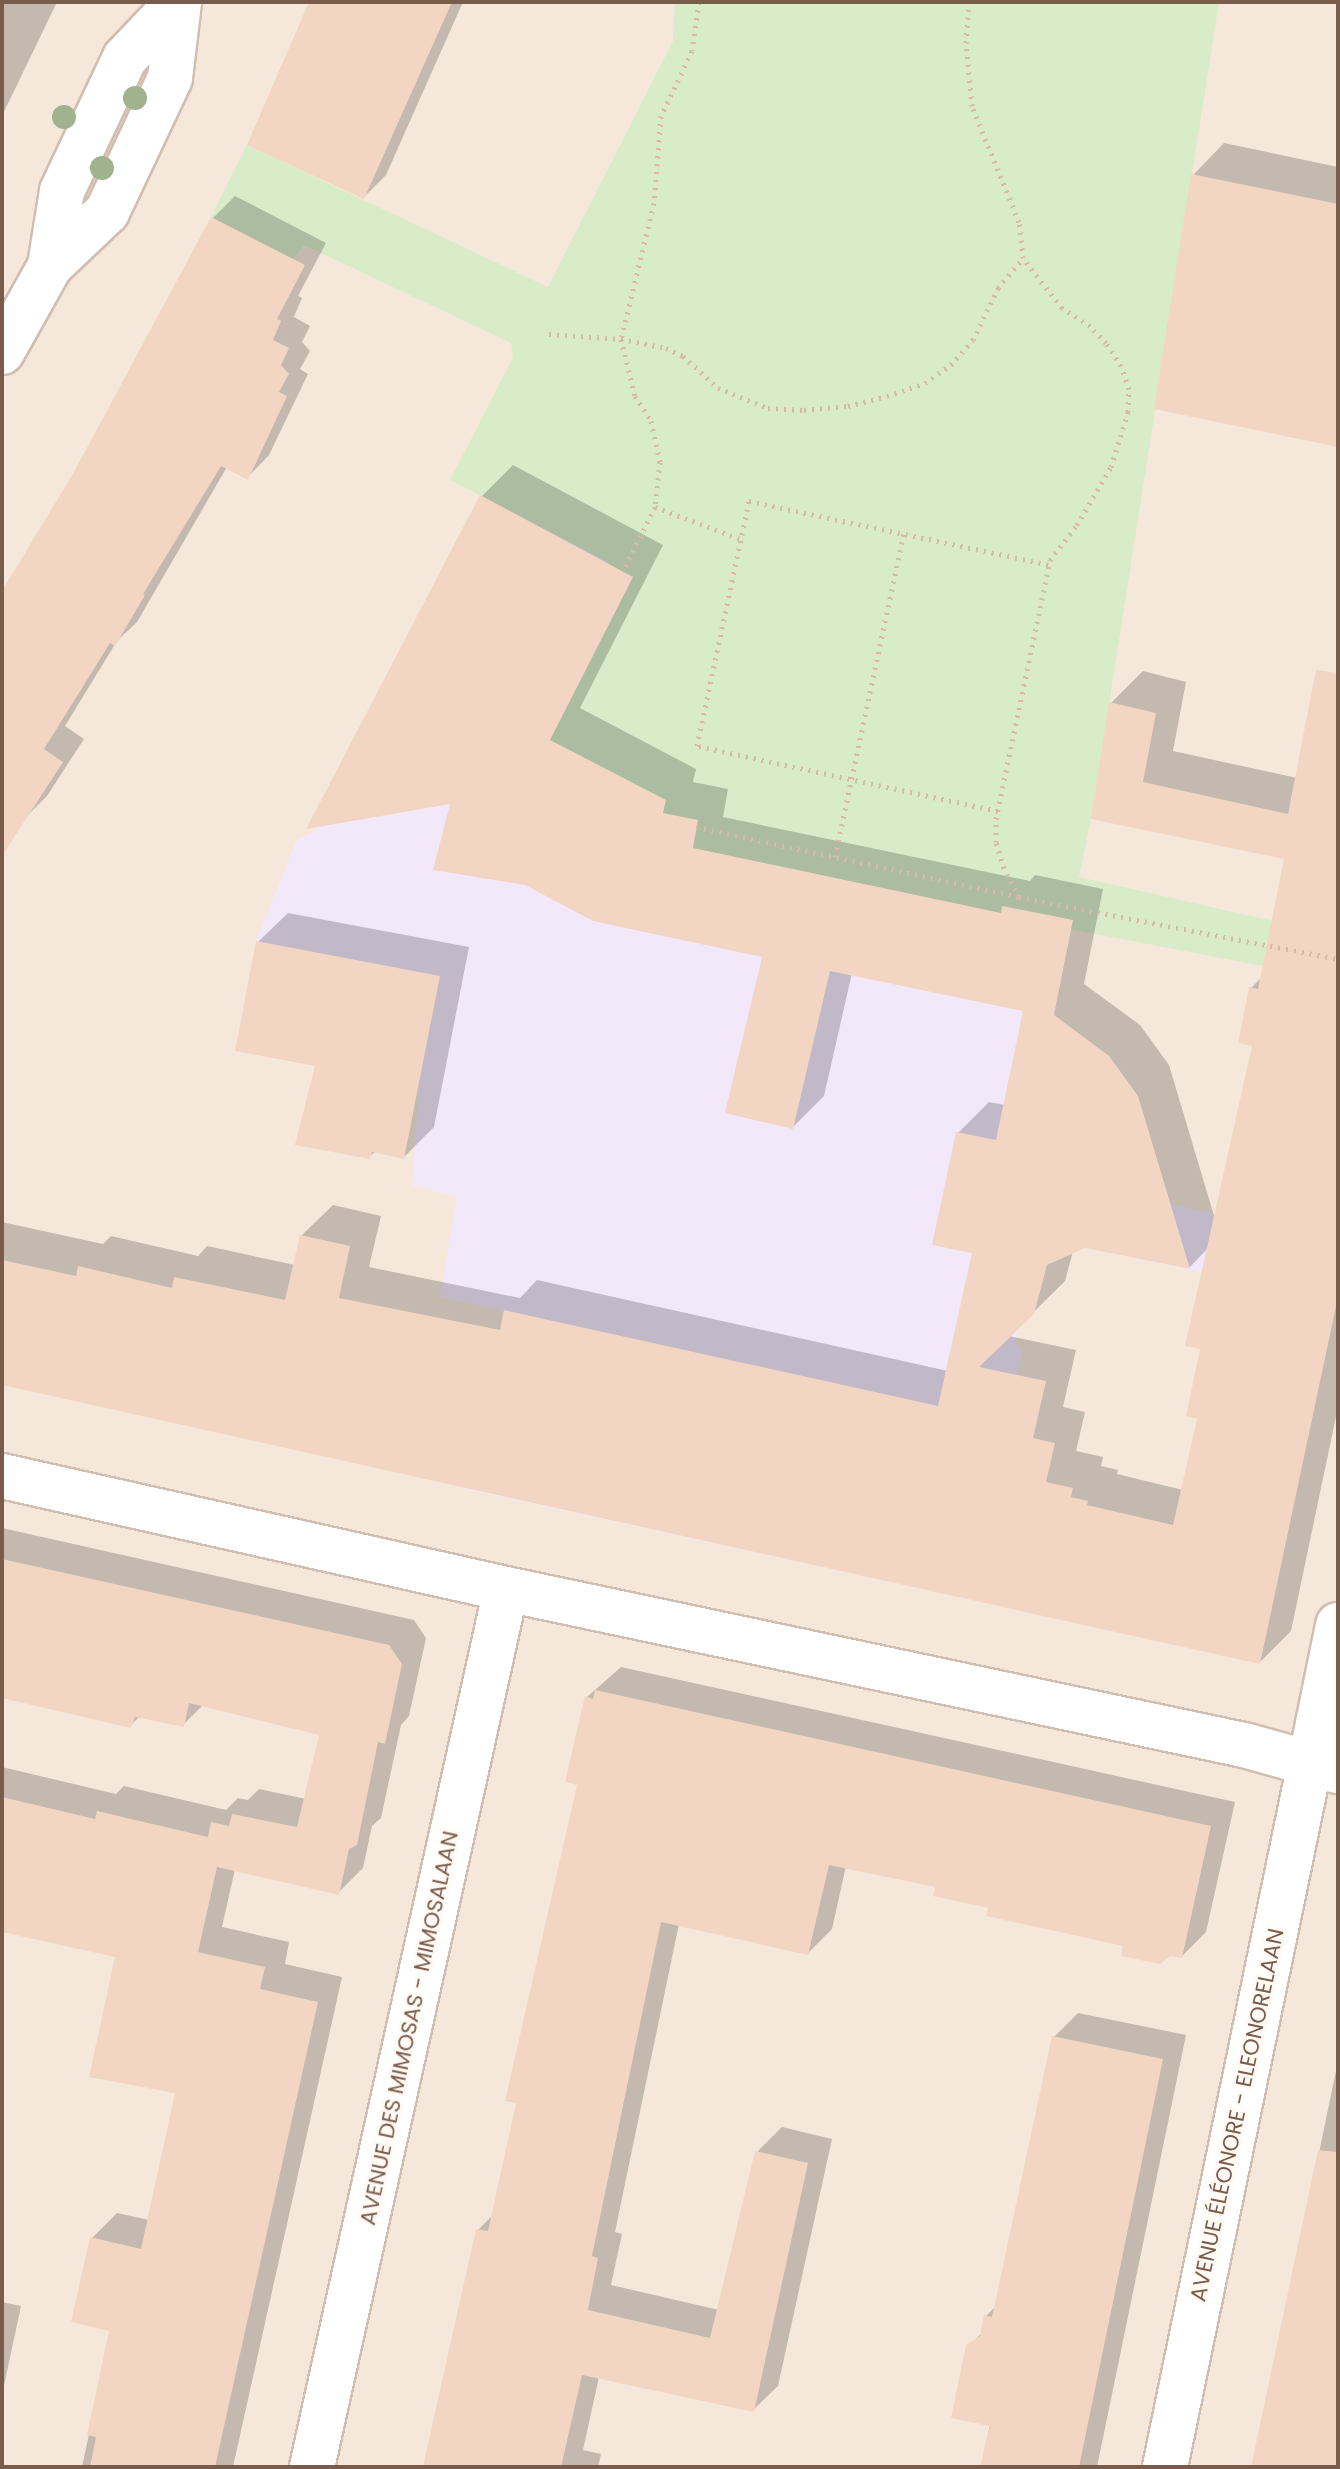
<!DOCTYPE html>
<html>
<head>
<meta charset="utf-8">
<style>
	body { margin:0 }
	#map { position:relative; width:1340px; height:2469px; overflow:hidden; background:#fdf6ec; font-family:Poppins,sans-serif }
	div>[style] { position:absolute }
	.residential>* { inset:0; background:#f5e8da; transform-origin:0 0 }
	.education>* { inset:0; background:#f3e8fa }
	.green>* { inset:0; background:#d8ecc9 }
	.shadow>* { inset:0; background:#0003 }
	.building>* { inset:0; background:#f3d5c3 }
	.path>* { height:5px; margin-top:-2.5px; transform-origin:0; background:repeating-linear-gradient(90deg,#d9b8a5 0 2px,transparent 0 8px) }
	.roads { filter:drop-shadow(2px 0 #d1beb0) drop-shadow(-2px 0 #d1beb0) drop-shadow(0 2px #d1beb0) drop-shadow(0 -2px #d1beb0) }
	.street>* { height:44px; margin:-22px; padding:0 22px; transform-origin:22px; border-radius:22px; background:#fff }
	.secondary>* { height:44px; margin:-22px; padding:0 22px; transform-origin:22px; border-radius:22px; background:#fff }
	.trees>* { width:24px; height:24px; margin:-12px; border-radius:50%; background:#a0b28e }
	span { translate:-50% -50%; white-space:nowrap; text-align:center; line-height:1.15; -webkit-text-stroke:6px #fffaf3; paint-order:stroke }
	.street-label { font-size:22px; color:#7a5c4d }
	.frame { position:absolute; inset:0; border:4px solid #7a5c4d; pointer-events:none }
</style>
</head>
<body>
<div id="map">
	<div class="residential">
		<i style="left:2px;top:2px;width:1336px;height:2465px"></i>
	</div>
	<div class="education">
		<i style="clip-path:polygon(480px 495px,608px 562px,629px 835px,969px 906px,968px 909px,1002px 906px,1071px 920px,1054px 1016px,1109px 1056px,1125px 1077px,1122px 1079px,1127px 1085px,1130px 1083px,1146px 1122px,1141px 1122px,1164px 1203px,1338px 1240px,1337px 1301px,1077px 1246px,1073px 1253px,1060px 1259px,1033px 1266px,1037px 1308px,1031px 1318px,1020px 1321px,1014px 1345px,1023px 1348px,1017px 1374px,1046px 1381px,1000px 1606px,462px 1488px,504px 1311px,440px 1297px,457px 1197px,412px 1185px,419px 1086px,235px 1051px,256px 941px,297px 840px,318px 830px,309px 823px)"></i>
	</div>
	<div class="green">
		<i style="clip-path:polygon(675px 2px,1219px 2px,1091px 819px,1079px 877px,1278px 922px,1268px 967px,1069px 929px,1070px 919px,1003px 906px,1001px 915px,968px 909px,968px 906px,629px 835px,507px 752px,608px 562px,450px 480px,513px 358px,511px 343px,304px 245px,293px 259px,210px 219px,247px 145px,548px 287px,673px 41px)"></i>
	</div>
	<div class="shadow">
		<i style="clip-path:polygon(2px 2px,57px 2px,2px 116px)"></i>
		<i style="clip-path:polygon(310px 2px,463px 2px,386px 175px,364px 197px)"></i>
		<i style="clip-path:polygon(1224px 143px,1338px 167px,1338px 445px,1193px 175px)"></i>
		<i style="clip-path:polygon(235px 196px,326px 243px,298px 296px,302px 298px,294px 317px,310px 326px,302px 342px,310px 351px,300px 369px,308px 374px,269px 455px,247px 478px,227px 467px,137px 622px,117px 641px,65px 726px,84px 739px,47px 796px,25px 818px,2px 810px,2px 596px,76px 473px,213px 218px)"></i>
		<i style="clip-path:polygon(evenodd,513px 465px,663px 545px,580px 708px,696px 769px,693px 782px,728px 789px,723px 817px,1030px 881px,1035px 875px,1103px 889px,1084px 984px,1140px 1025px,1169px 1065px,1215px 1219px,1254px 1044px,1251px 988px,1263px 976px,1287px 857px,1094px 818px,1111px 703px,1143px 671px,1186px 682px,1173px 751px,1297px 778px,1338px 716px,1338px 1407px,1291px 1631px,1260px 1662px,2px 1383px,2px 1222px,103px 1244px,111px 1236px,198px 1256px,207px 1246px,295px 1265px,301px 1236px,333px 1205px,381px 1216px,369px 1267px,520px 1298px,537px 1280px,948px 1371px,974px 1251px,958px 1133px,989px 1102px,1005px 1105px,1025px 1010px,852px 973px,824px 1096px,793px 1127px,765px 955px,453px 802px,482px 496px,513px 465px,1085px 1245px,1190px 1267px,1209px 1247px,1200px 1417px,1183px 1490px,1117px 1474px,1118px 1470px,1101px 1466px,1103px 1457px,1076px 1451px,1085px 1412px,1063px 1407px,1076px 1350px,1009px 1336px,1065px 1281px,1073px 1251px,1085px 1245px)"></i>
		<i style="clip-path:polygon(288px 913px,469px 947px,434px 1127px,404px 1157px,376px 1151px,369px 1157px,317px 1064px,258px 942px)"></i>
		<i style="clip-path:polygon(2px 1528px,414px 1620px,426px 1638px,409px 1716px,401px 1725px,381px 1818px,372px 1826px,363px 1868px,338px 1893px,235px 1869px,222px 1927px,289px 1942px,285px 1964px,342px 1977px,233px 2467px,82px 2467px,111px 2330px,92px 2238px,117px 2213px,149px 2220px,177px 2092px,118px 1956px,2px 1928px,2px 1767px,116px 1794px,124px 1786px,226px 1810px,238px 1798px,248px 1800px,259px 1789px,306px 1799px,321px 1734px,204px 1704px,184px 1724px,140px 1716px,130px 1726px,5px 1697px,2px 1700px)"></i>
		<i style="clip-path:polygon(621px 1667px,1235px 1802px,1206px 1932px,1182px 1956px,990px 1907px,937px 1885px,846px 1866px,832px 1929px,808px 1953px,679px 1924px,615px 2232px,622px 2234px,611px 2285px,719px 2310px,757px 2152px,782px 2127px,832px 2139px,778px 2386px,753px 2410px,599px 2377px,583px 2450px,601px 2454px,598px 2467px,425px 2467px,478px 2230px,494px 2214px,518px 2102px,579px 1783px,587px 1697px)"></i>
		<i style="clip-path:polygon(1078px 2013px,1186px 2035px,1097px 2467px,981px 2467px,990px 2424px,968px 2346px,983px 2332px,986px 2316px,996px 2306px,1054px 2037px)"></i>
		<i style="clip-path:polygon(1338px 2061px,1338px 2467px,1254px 2467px)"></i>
		<i style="clip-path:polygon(2px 2302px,21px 2306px,2px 2395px)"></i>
	</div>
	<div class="building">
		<i style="clip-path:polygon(309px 2px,452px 2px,364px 199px,247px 145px)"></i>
		<i style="clip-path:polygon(1191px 174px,1338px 204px,1338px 447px,1154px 409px)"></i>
		<i style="clip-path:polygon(211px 217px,305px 265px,277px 319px,281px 321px,273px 340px,289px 348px,281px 365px,289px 374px,279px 392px,287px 396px,248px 480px,221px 466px,143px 594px,145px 595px,115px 646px,110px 643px,44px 749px,63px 762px,2px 856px,2px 591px,74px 472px)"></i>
		<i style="clip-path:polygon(480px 495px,633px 577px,550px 740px,666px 800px,663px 813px,698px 820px,693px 848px,1001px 913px,1002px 906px,1073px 920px,1054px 1015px,1109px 1056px,1138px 1096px,1190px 1269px,1085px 1248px,1047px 1265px,1034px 1314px,979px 1367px,1046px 1381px,1033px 1438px,1055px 1443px,1046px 1482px,1073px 1488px,1071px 1497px,1088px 1501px,1087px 1505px,1173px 1525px,1197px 1419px,1186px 1416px,1200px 1349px,1185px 1346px,1252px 1046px,1238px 1043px,1249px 987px,1258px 989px,1284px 859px,1091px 819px,1109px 702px,1156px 713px,1143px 782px,1288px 814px,1316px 670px,1338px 673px,1338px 1297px,1260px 1664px,2px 1385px,2px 1260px,76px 1276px,78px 1266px,172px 1288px,174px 1277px,285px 1300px,300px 1235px,350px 1246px,339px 1298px,500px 1330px,504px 1310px,938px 1406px,972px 1253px,932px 1245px,956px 1132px,996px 1140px,1023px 1011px,830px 971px,793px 1129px,725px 1113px,762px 957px,593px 921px,525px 885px,433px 870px,450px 804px,306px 829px)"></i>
		<i style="clip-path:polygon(256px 941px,440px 976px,404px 1159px,372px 1152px,370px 1159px,295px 1145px,315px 1066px,235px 1051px)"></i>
		<i style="clip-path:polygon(2px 1559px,389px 1645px,402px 1664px,385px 1744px,378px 1742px,357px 1845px,349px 1849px,339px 1895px,217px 1867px,198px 1952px,265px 1967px,260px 1989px,318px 2002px,215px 2467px,90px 2467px,96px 2437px,87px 2435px,109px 2331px,71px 2322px,90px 2237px,141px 2249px,175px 2093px,89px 2077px,115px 1957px,2px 1932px,2px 1797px,95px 1819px,97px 1811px,208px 1837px,211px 1822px,229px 1826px,232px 1814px,297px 1827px,319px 1735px,189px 1703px,184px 1727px,135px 1717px,131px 1728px,2px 1698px)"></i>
		<i style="clip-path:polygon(595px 1690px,1211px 1826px,1182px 1958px,1170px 1956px,1160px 1964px,1121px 1956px,1123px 1946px,986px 1916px,988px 1908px,933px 1896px,935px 1887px,829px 1865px,808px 1955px,661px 1922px,592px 2256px,598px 2258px,588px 2310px,710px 2338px,755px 2151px,808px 2163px,754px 2412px,582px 2375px,561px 2467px,423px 2467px,476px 2229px,488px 2231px,516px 2103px,505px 2101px,577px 1785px,565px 1782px,585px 1696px,593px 1699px)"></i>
		<i style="clip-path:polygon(1052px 2036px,1163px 2059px,1079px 2467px,980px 2467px,990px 2426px,951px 2418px,966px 2345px,980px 2336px,984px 2315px,992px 2317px)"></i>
		<i style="clip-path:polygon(1318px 2150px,1338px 2152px,1338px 2467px,1251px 2467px)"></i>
	</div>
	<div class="path">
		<i style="left:699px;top:2px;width:49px;rotate:98.1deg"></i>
		<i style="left:692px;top:51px;width:72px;rotate:115.5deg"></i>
		<i style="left:661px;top:116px;width:87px;rotate:94.6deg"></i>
		<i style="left:654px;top:203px;width:140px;rotate:103.6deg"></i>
		<i style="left:621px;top:339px;width:46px;rotate:11.3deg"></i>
		<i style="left:666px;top:348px;width:19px;rotate:25deg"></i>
		<i style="left:683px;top:356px;width:47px;rotate:42.4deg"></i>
		<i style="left:718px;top:388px;width:54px;rotate:21.8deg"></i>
		<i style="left:768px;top:408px;width:36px;rotate:3deg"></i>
		<i style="left:804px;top:410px;width:44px;rotate:-5.2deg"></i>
		<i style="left:848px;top:406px;width:40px;rotate:-14.4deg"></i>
		<i style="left:887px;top:396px;width:40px;rotate:-18.9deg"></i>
		<i style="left:925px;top:383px;width:32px;rotate:-35deg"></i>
		<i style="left:951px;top:365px;width:33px;rotate:-49deg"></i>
		<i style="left:973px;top:340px;width:58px;rotate:-64.3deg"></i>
		<i style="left:998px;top:288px;width:39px;rotate:-50deg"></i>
		<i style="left:1023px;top:258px;width:36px;rotate:-96deg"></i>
		<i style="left:1019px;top:222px;width:125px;rotate:-112.1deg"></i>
		<i style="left:972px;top:106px;width:63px;rotate:-95.4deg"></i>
		<i style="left:966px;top:43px;width:41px;rotate:-85.8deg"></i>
		<i style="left:549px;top:334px;width:72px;rotate:4deg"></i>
		<i style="left:621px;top:339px;width:59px;rotate:76.2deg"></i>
		<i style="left:635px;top:396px;width:30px;rotate:57deg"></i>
		<i style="left:651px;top:421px;width:42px;rotate:77.6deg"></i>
		<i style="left:660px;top:462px;width:45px;rotate:96.3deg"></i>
		<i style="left:655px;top:507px;width:72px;rotate:116.6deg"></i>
		<i style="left:655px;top:507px;width:91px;rotate:20.6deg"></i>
		<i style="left:998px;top:811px;width:308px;rotate:-167.8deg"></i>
		<i style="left:697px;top:746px;width:250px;rotate:-78deg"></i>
		<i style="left:749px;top:501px;width:307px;rotate:12deg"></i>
		<i style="left:696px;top:827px;width:330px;rotate:12.2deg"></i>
		<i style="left:1019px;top:897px;width:325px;rotate:11deg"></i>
		<i style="left:835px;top:857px;width:332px;rotate:-78deg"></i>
		<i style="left:1019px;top:897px;width:33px;rotate:-117deg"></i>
		<i style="left:1004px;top:868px;width:27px;rotate:-107deg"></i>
		<i style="left:996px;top:842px;width:23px;rotate:-90deg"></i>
		<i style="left:996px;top:819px;width:265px;rotate:-78.2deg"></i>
		<i style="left:1050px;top:560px;width:44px;rotate:-52.4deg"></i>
		<i style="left:1077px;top:525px;width:67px;rotate:-59.6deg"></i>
		<i style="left:1111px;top:467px;width:58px;rotate:-72.8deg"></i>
		<i style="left:1128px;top:412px;width:23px;rotate:-88deg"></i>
		<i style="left:1129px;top:389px;width:24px;rotate:-109deg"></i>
		<i style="left:1121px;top:366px;width:27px;rotate:-123deg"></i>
		<i style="left:1106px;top:343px;width:23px;rotate:-133deg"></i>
		<i style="left:1090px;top:326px;width:33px;rotate:-147deg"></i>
		<i style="left:1062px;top:308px;width:63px;rotate:-128deg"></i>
	</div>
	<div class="roads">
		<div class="street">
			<i style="left:50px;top:266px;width:76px;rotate:-80.9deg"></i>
			<i style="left:62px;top:191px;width:147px;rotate:-64.7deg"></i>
			<i style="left:125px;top:58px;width:77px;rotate:-46.6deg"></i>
			<i style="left:2px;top:352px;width:98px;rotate:-60.8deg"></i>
			<i style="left:50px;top:266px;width:79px;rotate:-43.5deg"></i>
			<i style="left:107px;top:212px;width:148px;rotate:-64.8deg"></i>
			<i style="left:170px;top:78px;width:77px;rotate:-83.2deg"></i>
			<i style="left:312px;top:2467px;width:899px;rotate:-77.54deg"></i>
			<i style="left:1165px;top:2467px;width:719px;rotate:-78.36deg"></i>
		</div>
		<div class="secondary">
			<i style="left:2px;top:1476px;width:517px;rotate:12.64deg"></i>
			<i style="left:506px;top:1589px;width:754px;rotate:11.94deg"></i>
			<i style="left:1244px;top:1745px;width:98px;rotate:15.5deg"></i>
			<i style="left:1310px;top:1763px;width:141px;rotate:-78.5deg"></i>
		</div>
	</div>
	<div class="trees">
		<i style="left:135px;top:98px"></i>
		<i style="left:64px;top:117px"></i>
		<i style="left:102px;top:168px"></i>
	</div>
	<div class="street-label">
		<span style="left:409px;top:2028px;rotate:-78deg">AVENUE DES MIMOSAS - MIMOSALAAN</span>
		<span style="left:1237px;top:2115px;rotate:-78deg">AVENUE ÉLÉONORE - ELEONORELAAN</span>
	</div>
	<div class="frame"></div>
</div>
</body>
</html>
